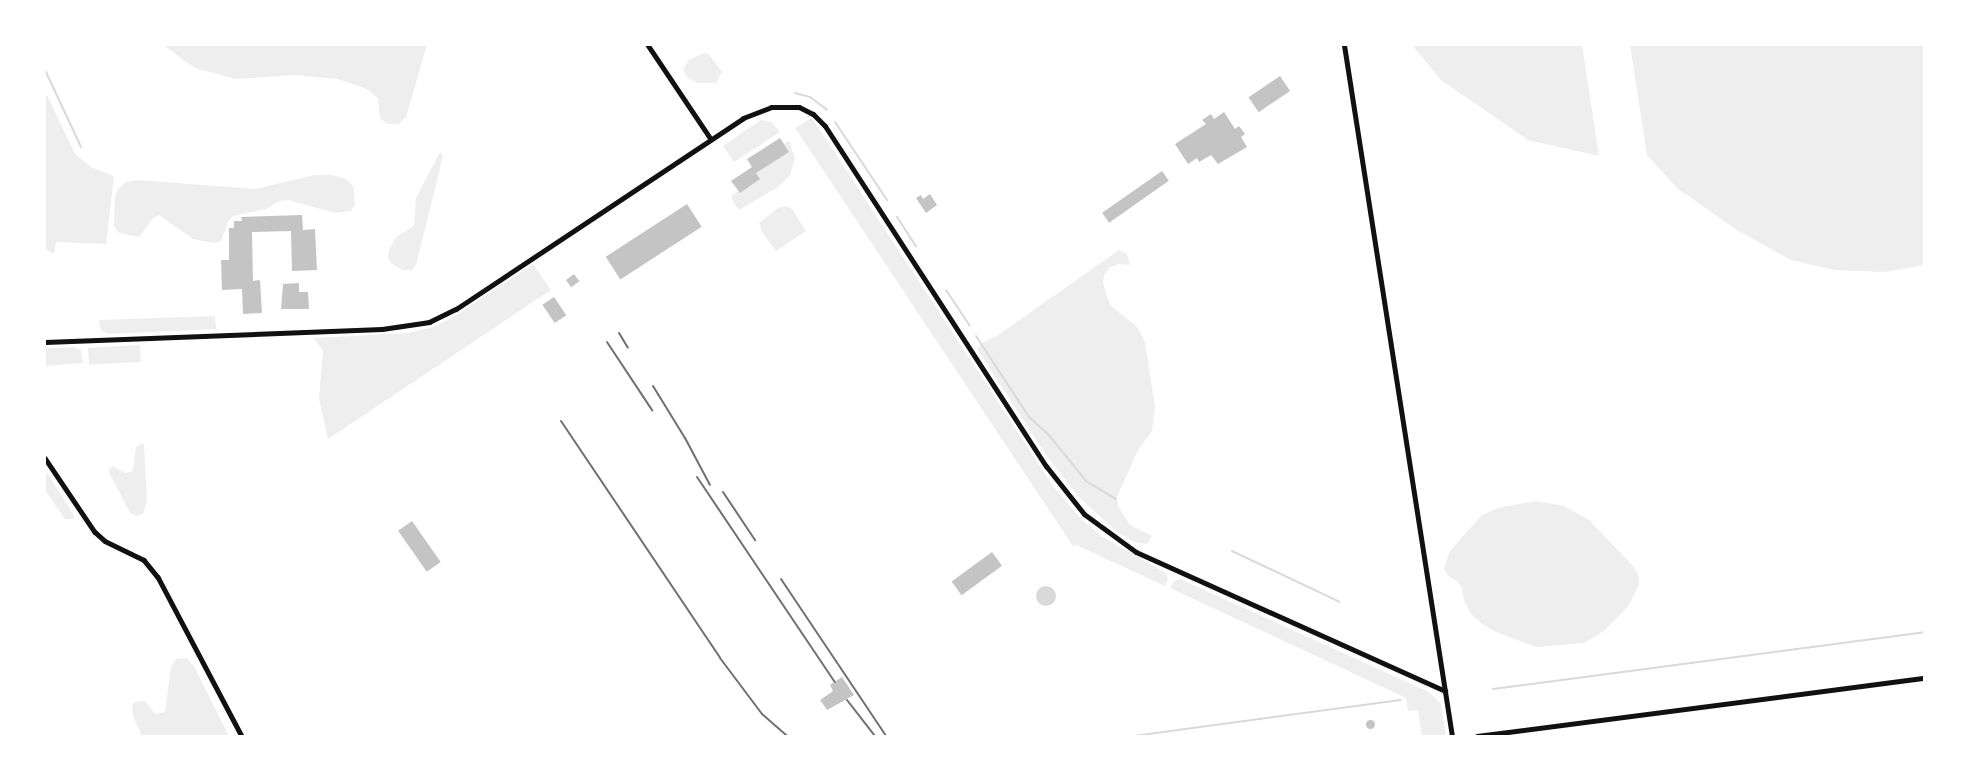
<!DOCTYPE html>
<html>
<head>
<meta charset="utf-8">
<style>
	body { margin:0 }
	#map { position:relative; width:1969px; height:781px; overflow:hidden; background:#fff; font-family:"Work Sans",sans-serif }
	div>[style] { position:absolute }
	.green>* { inset:0; background:#eee; transform-origin:0 0 }
	.water>* { inset:0; background:#d9d9d9 }
	.round { border-radius:50% }
	.stream>* { height:2px; margin:-1px; padding:0 1px; transform-origin:1px; border-radius:1px; background:#d9d9d9 }
	.building>* { inset:0; background:#c4c4c4; transform-origin:0 0 }
	.minor>* { height:4.5px; margin:-2.25px; padding:0 2.25px; transform-origin:2.25px; border-radius:2.25px; background:#111 }
	.tertiary>* { height:5px; margin:-2.5px; padding:0 2.5px; transform-origin:2.5px; border-radius:2.5px; background:#111 }
	.rail>* { height:2px; margin:-1px; padding:0 1px; transform-origin:1px; border-radius:1px; background:#707070 }
	span { translate:-50% -50%; white-space:nowrap; text-align:center; line-height:1.15; -webkit-text-stroke:4.5px #fff; paint-order:stroke }
	.frame { position:absolute; inset:0; border:46px solid #fff; pointer-events:none }
</style>
</head>
<body>
<div id="map">
	<div class="green">
		<i style="clip-path:polygon(163px 45px,427px 45px,406px 117px,398px 124px,388px 124px,380px 119px,378px 99px,369px 90px,356px 85px,337px 79px,295px 75px,236px 79px,195px 68px)"></i>
		<i style="clip-path:polygon(1412px 45px,1582px 45px,1599px 156px,1528px 140px,1441px 80px)"></i>
		<i style="clip-path:polygon(1630px 45px,1924px 45px,1924px 265px,1885px 272px,1835px 270px,1791px 260px,1737px 230px,1678px 189px,1647px 155px)"></i>
		<i style="clip-path:polygon(704px 53px,709px 54px,722px 72px,716px 83px,698px 83px,687px 77px,683px 70px,689px 60px)"></i>
		<i style="clip-path:polygon(45px 91px,75px 154px,91px 167px,114px 176px,106px 244px,56px 242px,54px 254px,45px 249px)"></i>
		<i style="clip-path:polygon(812px 118px,1053px 486px,1080px 518px,1101px 536px,1166px 573px,1168px 579px,1165px 586px,1076px 545px,1073px 546px,795px 128px)"></i>
		<i style="clip-path:polygon(761px 120px,771px 122px,780px 132px,734px 162px,723px 146px)"></i>
		<i style="clip-path:polygon(789px 141px,795px 158px,790px 175px,778px 187px,739px 210px,732px 200px,732px 195px,760px 179px,756px 173px,789px 152px,784px 144px)"></i>
		<i style="clip-path:polygon(440px 152px,443px 156px,416px 265px,412px 270px,403px 270px,392px 264px,388px 258px,389px 250px,396px 237px,414px 226px,416px 198px)"></i>
		<i style="clip-path:polygon(315px 175px,332px 175px,346px 179px,353px 186px,355px 205px,351px 211px,335px 213px,288px 200px,279px 201px,266px 209px,233px 216px,228px 222px,221px 241px,214px 243px,193px 239px,159px 215px,153px 218px,139px 237px,119px 233px,114px 226px,115px 196px,119px 188px,126px 182px,137px 180px,255px 189px)"></i>
		<i style="clip-path:polygon(786px 206px,792px 209px,806px 231px,776px 251px,762px 232px,759px 223px,778px 208px)"></i>
		<i style="clip-path:polygon(1119px 250px,1127px 254px,1130px 265px,1118px 264px,1109px 268px,1104px 276px,1103px 284px,1110px 305px,1137px 327px,1145px 342px,1155px 407px,1152px 431px,1138px 450px,1117px 497px,1118px 506px,1130px 525px,1152px 536px,1147px 544px,1135px 542px,1117px 532px,1079px 497px,1046px 455px,977px 349px,981px 343px,997px 336px)"></i>
		<i style="clip-path:polygon(533px 264px,551px 290px,328px 439px,319px 399px,323px 351px,314px 338px,407px 333px,430px 328px,450px 319px)"></i>
		<i style="clip-path:polygon(215px 316px,216px 329px,108px 334px,102px 331px,99px 324px,100px 320px)"></i>
		<i style="left:140px;top:345px;width:17px;height:52px;rotate:87deg"></i>
		<i style="clip-path:polygon(74px 347px,81px 350px,83px 363px,45px 366px,45px 348px)"></i>
		<i style="clip-path:polygon(142px 443px,144px 445px,147px 501px,143px 514px,136px 516px,130px 513px,108px 470px,113px 466px,125px 473px,133px 471px,136px 447px)"></i>
		<i style="clip-path:polygon(45px 470px,75px 517px,72px 519px,65px 519px,45px 490px)"></i>
		<i style="clip-path:polygon(1536px 501px,1564px 506px,1589px 520px,1633px 566px,1639px 576px,1639px 585px,1629px 605px,1604px 631px,1584px 643px,1536px 647px,1496px 632px,1482px 624px,1471px 614px,1464px 600px,1462px 588px,1457px 581px,1448px 576px,1444px 568px,1450px 551px,1482px 515px,1498px 508px)"></i>
		<i style="clip-path:polygon(1180px 579px,1429px 692px,1441px 704px,1446px 736px,1422px 736px,1418px 710px,1408px 711px,1406px 698px,1170px 588px,1174px 581px)"></i>
		<i style="clip-path:polygon(183px 658px,188px 659px,195px 668px,229px 736px,142px 736px,133px 716px,132px 707px,134px 702px,145px 701px,155px 714px,165px 712px,171px 667px,176px 659px)"></i>
	</div>
	<div class="water">
		<i class="round" style="left:1036px;top:586px;width:20px;height:20px"></i>
	</div>
	<div class="stream">
		<i style="left:45px;top:70px;width:85px;rotate:64.9deg"></i>
		<i style="left:795px;top:93px;width:16px;rotate:15deg"></i>
		<i style="left:810px;top:97px;width:21px;rotate:37deg"></i>
		<i style="left:835px;top:122px;width:94px;rotate:56.3deg"></i>
		<i style="left:897px;top:217px;width:35px;rotate:57deg"></i>
		<i style="left:946px;top:290px;width:43px;rotate:56.3deg"></i>
		<i style="left:976px;top:336px;width:97px;rotate:56.8deg"></i>
		<i style="left:1029px;top:417px;width:25px;rotate:42deg"></i>
		<i style="left:1048px;top:434px;width:60px;rotate:51deg"></i>
		<i style="left:1086px;top:481px;width:35px;rotate:31deg"></i>
		<i style="left:1232px;top:551px;width:119px;rotate:25.3deg"></i>
		<i style="left:1493px;top:689px;width:435px;rotate:-7.5deg"></i>
		<i style="left:1134px;top:736px;width:269px;rotate:-7.7deg"></i>
	</div>
	<div class="building">
		<i style="left:1280px;top:76px;width:18px;height:38px;rotate:56deg"></i>
		<i style="clip-path:polygon(1224px 112px,1235px 129px,1239px 126px,1245px 134px,1241px 137px,1247px 147px,1218px 164px,1211px 155px,1199px 162px,1197px 158px,1188px 164px,1175px 144px,1206px 124px,1202px 120px,1211px 114px,1214px 119px)"></i>
		<i style="clip-path:polygon(780px 138px,789px 152px,756px 173px,760px 179px,740px 193px,731px 181px,752px 167px,747px 159px)"></i>
		<i style="left:1162px;top:171px;width:12px;height:73px;rotate:55deg"></i>
		<i style="clip-path:polygon(930px 194px,937px 205px,926px 213px,916px 198px,921px 195px,923px 199px)"></i>
		<i style="left:687px;top:204px;width:27px;height:97px;rotate:57deg"></i>
		<i style="clip-path:polygon(302px 215px,303px 230px,315px 229px,317px 270px,292px 271px,291px 231px,252px 232px,253px 281px,260px 280px,262px 313px,243px 314px,242px 289px,222px 290px,221px 260px,229px 260px,229px 228px,234px 228px,234px 221px,242px 221px,241px 217px)"></i>
		<i style="left:574px;top:274px;width:9px;height:10px;rotate:54deg"></i>
		<i style="clip-path:polygon(299px 283px,299px 292px,308px 292px,309px 309px,281px 309px,283px 284px)"></i>
		<i style="left:554px;top:297px;width:22px;height:14px;rotate:56deg"></i>
		<i style="left:412px;top:521px;width:50px;height:17px;rotate:55deg"></i>
		<i style="left:992px;top:552px;width:17px;height:50px;rotate:54deg"></i>
		<i style="clip-path:polygon(842px 677px,854px 695px,827px 710px,820px 700px,833px 691px,830px 685px)"></i>
		<i class="round" style="left:1365.5px;top:719.5px;width:9px;height:9px"></i>
	</div>
	<div class="minor">
		<i style="left:648px;top:45px;width:113px;rotate:56.2deg"></i>
		<i style="left:45px;top:458px;width:89px;rotate:56deg"></i>
		<i style="left:95px;top:532px;width:13px;rotate:42deg"></i>
		<i style="left:105px;top:541px;width:43px;rotate:26deg"></i>
		<i style="left:144px;top:560px;width:22px;rotate:51deg"></i>
		<i style="left:158px;top:577px;width:180px;rotate:62.2deg"></i>
		<i style="left:1477px;top:736px;width:451px;rotate:-7.4deg"></i>
	</div>
	<div class="tertiary">
		<i style="left:1344px;top:45px;width:699px;rotate:81.12deg"></i>
		<i style="left:45px;top:342px;width:337px;rotate:-2.2deg"></i>
		<i style="left:382px;top:329px;width:48px;rotate:-8.5deg"></i>
		<i style="left:429px;top:322px;width:30px;rotate:-26deg"></i>
		<i style="left:456px;top:309px;width:345px;rotate:-33.6deg"></i>
		<i style="left:743px;top:118px;width:30px;rotate:-21deg"></i>
		<i style="left:771px;top:107px;width:28px"></i>
		<i style="left:799px;top:107px;width:16px;rotate:27deg"></i>
		<i style="left:813px;top:114px;width:17px;rotate:45deg"></i>
		<i style="left:825px;top:126px;width:406px;rotate:57deg"></i>
		<i style="left:1046px;top:466px;width:61px;rotate:51.6deg"></i>
		<i style="left:1084px;top:514px;width:64px;rotate:36.2deg"></i>
		<i style="left:1136px;top:552px;width:339px;rotate:24.2deg"></i>
	</div>
	<div class="rail">
		<i style="left:619px;top:333px;width:17px;rotate:59deg"></i>
		<i style="left:607px;top:342px;width:82px;rotate:56.5deg"></i>
		<i style="left:653px;top:386px;width:61px;rotate:58.4deg"></i>
		<i style="left:685px;top:438px;width:53px;rotate:62deg"></i>
		<i style="left:561px;top:421px;width:285px;rotate:56.1deg"></i>
		<i style="left:720px;top:658px;width:70px;rotate:53.1deg"></i>
		<i style="left:762px;top:714px;width:33px;rotate:41deg"></i>
		<i style="left:697px;top:477px;width:247px;rotate:56.1deg"></i>
		<i style="left:723px;top:492px;width:58px;rotate:56.3deg"></i>
		<i style="left:781px;top:579px;width:189px;rotate:56.2deg"></i>
		<i style="left:847px;top:700px;width:46px;rotate:52.1deg"></i>
	</div>
	<div class="frame"></div>
</div>
</body>
</html>
